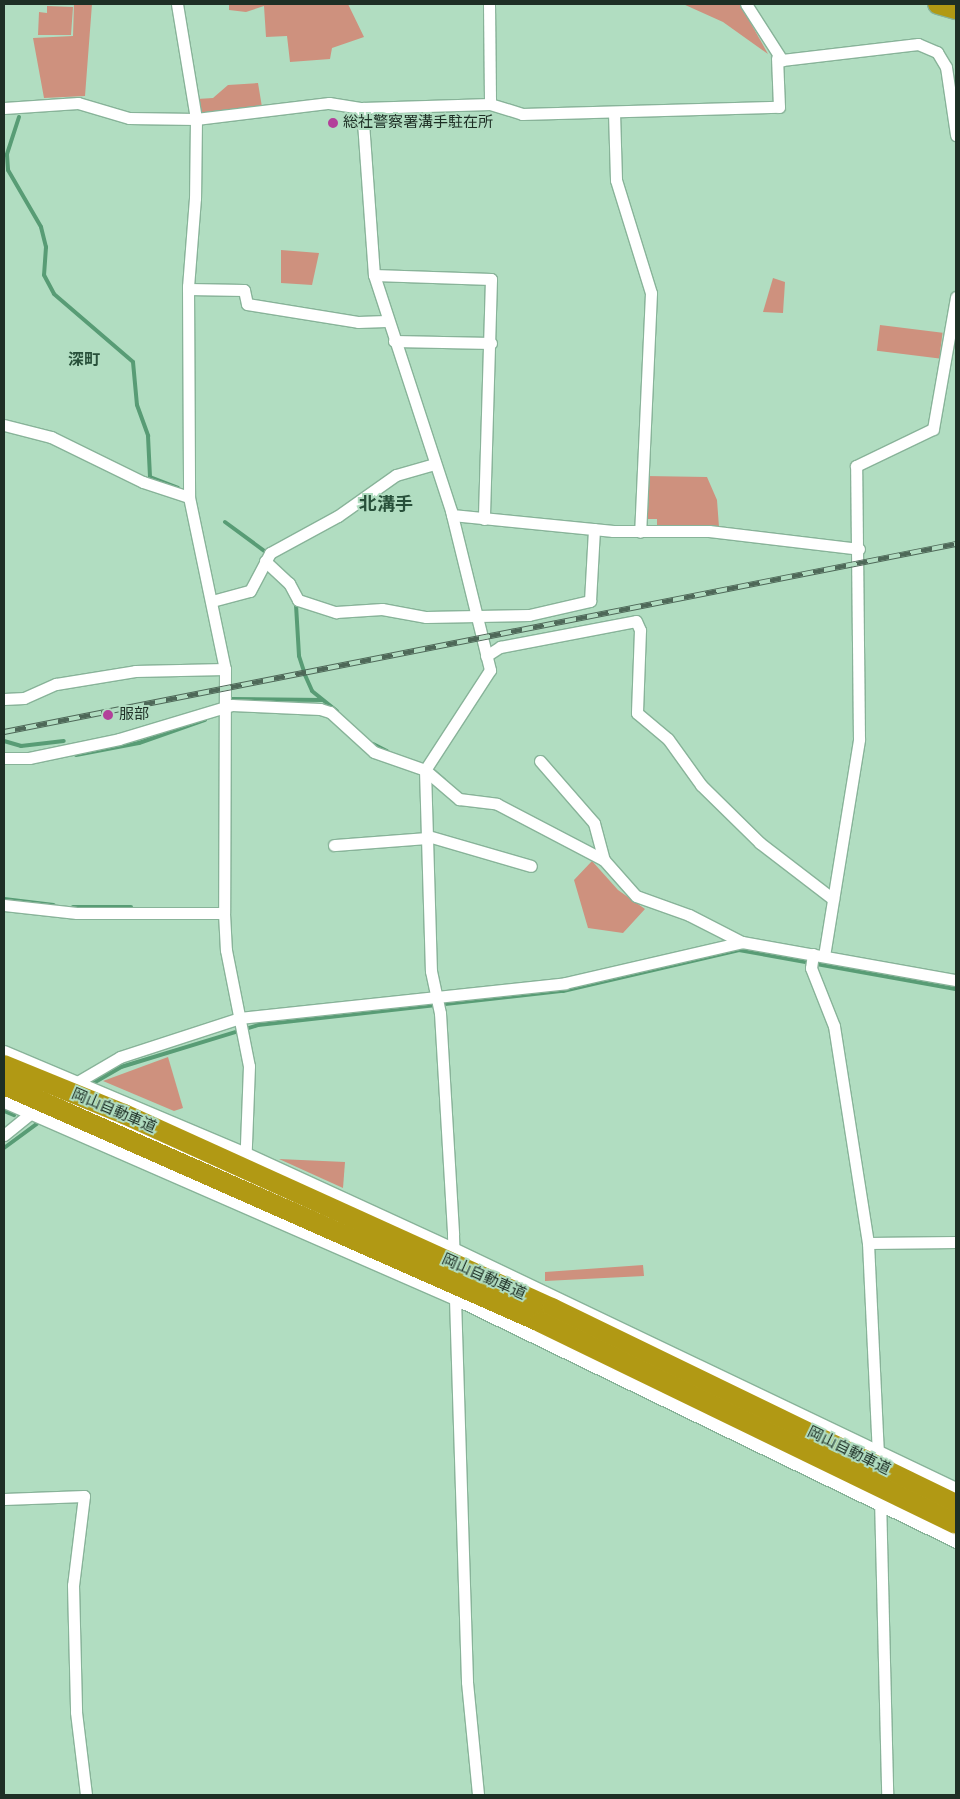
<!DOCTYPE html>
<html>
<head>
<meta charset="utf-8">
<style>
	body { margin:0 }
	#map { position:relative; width:960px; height:1799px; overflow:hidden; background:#b1ddc1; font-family:"Nunito Sans","Noto Sans JP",sans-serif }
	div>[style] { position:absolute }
	.green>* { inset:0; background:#ce917e; transform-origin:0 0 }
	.stream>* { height:4px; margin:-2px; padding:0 2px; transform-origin:2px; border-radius:2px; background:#589c75 }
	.roads { filter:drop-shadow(1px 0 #88b399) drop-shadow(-1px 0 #88b399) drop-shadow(0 1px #88b399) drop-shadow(0 -1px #88b399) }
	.street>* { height:11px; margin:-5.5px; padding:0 5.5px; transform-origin:5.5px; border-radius:5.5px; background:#fff }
	.highway>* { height:20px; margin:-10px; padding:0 10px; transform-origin:10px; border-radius:10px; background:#b19914 }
	.rail>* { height:5.5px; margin-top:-2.75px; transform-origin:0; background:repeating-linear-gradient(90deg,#b1ddc1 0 11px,#4e6858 0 22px); box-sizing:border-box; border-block:1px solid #4e6858 }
	.bridges { filter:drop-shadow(1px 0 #fff) drop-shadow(-1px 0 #fff) drop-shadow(0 1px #fff) drop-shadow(0 -1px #fff) }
	.highway-bridge>* { height:20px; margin:-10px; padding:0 10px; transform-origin:10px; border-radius:10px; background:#b19914 }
	.dots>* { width:14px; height:14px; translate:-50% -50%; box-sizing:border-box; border:2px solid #b1ddc1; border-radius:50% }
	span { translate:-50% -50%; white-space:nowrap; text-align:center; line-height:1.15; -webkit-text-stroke:4px #b1ddc1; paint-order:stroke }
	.poi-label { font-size:15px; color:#1e2f25 }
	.left { translate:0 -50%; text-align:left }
	.street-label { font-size:15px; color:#1e2f25 }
	.neighbourhood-label { font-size:16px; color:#28503a; font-weight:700 }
	.quarter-label { font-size:18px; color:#28503a; font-weight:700 }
	.frame { position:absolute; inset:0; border:5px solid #1e2f25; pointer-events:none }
</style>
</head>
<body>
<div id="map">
	<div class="green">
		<i style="clip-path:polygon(74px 4px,92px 4px,85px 96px,44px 98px,33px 38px,73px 36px)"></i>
		<i style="clip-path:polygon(229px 4px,348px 4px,364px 37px,332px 48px,330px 59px,290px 62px,287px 36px,266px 37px,264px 6px,246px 12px,229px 10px)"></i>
		<i style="clip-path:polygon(683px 4px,740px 4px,768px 54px,723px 22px)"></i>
		<i style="clip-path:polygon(47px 6px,73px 7px,71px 35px,38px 35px,39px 12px,47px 13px)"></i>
		<i style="clip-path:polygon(258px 83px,262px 107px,200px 115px,197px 99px,213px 98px,228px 85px)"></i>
		<i style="clip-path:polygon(281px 250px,319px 253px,312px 285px,281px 283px)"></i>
		<i style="clip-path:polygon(773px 278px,785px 282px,783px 313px,763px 312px)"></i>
		<i style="left:880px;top:325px;width:63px;height:26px;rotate:7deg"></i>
		<i style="clip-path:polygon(646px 476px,707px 477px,717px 500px,719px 527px,657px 526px,657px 519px,645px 519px)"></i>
		<i style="clip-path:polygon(592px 861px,618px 890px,645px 909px,623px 933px,588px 928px,574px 880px)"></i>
		<i style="clip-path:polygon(168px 1057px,183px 1108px,174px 1111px,103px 1081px)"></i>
		<i style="clip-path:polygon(279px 1159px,345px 1162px,343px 1188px)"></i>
		<i style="clip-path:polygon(643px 1265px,644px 1276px,545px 1281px,545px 1272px)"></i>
	</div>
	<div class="stream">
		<i style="left:19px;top:117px;width:40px;rotate:108deg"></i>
		<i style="left:7px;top:155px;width:15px;rotate:86deg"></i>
		<i style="left:8px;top:170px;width:66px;rotate:59.9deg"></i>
		<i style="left:41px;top:227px;width:21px;rotate:76deg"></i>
		<i style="left:46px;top:247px;width:28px;rotate:94deg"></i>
		<i style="left:44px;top:275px;width:21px;rotate:62deg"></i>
		<i style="left:54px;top:294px;width:104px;rotate:40.7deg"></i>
		<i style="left:133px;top:362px;width:43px;rotate:84.7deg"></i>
		<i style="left:137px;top:405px;width:33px;rotate:70deg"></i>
		<i style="left:148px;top:436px;width:41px;rotate:87.2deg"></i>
		<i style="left:150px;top:477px;width:30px;rotate:21deg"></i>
		<i style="left:225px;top:522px;width:52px;rotate:36.4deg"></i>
		<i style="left:296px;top:605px;width:51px;rotate:86.6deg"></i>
		<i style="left:299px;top:656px;width:20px;rotate:72deg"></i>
		<i style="left:305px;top:675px;width:17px;rotate:66deg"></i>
		<i style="left:312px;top:691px;width:32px;rotate:39deg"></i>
		<i style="left:232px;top:699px;width:90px;rotate:0.6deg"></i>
		<i style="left:4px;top:741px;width:18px;rotate:16deg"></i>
		<i style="left:21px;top:746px;width:43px;rotate:-6.6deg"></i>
		<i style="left:373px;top:744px;width:16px;rotate:27deg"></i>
		<i style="left:76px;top:755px;width:64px;rotate:-10.8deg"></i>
		<i style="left:139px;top:743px;width:70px;rotate:-19.2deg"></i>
		<i style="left:429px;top:767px;width:20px;rotate:41deg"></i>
		<i style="left:4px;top:899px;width:50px;rotate:6.8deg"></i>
		<i style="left:73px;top:907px;width:58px"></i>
		<i style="left:90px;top:1085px;width:36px;rotate:-30deg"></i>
		<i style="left:121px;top:1067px;width:143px;rotate:-17deg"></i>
		<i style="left:258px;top:1025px;width:307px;rotate:-6.4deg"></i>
		<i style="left:563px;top:991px;width:181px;rotate:-13.1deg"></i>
		<i style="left:739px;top:950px;width:220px;rotate:10.2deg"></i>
		<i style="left:4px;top:1111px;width:11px;rotate:22deg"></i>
		<i style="left:4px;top:1148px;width:47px;rotate:-36.4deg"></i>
	</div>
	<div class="roads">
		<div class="street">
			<i style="left:177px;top:4px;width:117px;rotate:80.6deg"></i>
			<i style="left:196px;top:119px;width:79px;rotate:90.7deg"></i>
			<i style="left:195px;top:198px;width:88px;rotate:94.5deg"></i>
			<i style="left:188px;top:286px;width:211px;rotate:89.7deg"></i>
			<i style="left:189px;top:497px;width:176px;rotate:78.2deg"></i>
			<i style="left:225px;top:669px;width:244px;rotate:90.2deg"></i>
			<i style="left:224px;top:913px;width:37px;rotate:87deg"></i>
			<i style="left:226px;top:950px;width:118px;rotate:78.8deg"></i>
			<i style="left:249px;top:1066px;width:106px;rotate:92.2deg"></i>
			<i style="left:489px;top:4px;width:100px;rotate:89.4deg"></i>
			<i style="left:746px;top:4px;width:67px;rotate:57.3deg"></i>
			<i style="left:782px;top:60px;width:137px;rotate:-6.7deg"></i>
			<i style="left:918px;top:44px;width:21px;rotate:23deg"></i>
			<i style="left:937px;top:52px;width:17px;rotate:59deg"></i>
			<i style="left:946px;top:67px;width:69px;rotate:81.6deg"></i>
			<i style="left:4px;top:108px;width:74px;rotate:-3.9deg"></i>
			<i style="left:78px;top:103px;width:53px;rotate:16.4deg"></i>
			<i style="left:129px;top:118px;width:67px;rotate:0.9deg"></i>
			<i style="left:196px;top:119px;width:134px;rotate:-6.9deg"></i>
			<i style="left:329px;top:103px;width:33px;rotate:9deg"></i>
			<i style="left:362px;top:108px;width:128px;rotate:-1.8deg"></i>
			<i style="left:490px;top:104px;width:34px;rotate:17deg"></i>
			<i style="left:522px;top:114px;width:257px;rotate:-1.6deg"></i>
			<i style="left:779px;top:107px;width:49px;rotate:-92.3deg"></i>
			<i style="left:362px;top:108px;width:167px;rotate:85.9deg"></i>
			<i style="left:374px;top:275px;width:248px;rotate:71.9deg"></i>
			<i style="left:451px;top:511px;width:164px;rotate:76.2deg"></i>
			<i style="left:490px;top:670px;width:119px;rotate:123deg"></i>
			<i style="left:425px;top:770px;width:201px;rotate:88.3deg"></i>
			<i style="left:431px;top:971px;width:43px;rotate:77.9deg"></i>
			<i style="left:440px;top:1013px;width:222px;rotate:86.6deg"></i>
			<i style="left:453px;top:1235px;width:447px;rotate:88.2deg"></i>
			<i style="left:467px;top:1682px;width:114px;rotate:84.4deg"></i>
			<i style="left:614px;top:112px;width:68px;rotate:88.3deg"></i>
			<i style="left:616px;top:180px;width:118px;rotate:72.8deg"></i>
			<i style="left:651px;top:293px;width:239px;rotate:92.6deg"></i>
			<i style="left:374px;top:275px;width:117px;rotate:2deg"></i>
			<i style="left:491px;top:279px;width:240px;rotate:91.7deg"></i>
			<i style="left:188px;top:289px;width:56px;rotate:1deg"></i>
			<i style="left:244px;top:290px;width:14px;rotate:78deg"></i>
			<i style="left:247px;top:304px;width:112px;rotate:9.2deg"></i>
			<i style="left:358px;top:322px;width:28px;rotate:-2deg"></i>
			<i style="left:394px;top:341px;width:97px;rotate:1.2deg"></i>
			<i style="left:4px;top:425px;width:49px;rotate:14.3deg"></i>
			<i style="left:51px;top:437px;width:102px;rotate:26.1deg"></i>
			<i style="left:143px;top:482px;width:48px;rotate:18.1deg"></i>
			<i style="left:452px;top:515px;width:162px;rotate:5.7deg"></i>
			<i style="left:613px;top:531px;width:96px"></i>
			<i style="left:709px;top:531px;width:151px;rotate:6.8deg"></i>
			<i style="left:265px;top:561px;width:33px;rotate:43deg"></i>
			<i style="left:289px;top:583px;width:19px;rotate:62deg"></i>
			<i style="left:298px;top:600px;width:40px;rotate:18deg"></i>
			<i style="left:336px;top:612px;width:46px;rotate:-3.7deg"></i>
			<i style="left:382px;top:609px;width:45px;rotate:10.3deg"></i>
			<i style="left:426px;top:617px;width:103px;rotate:-1.1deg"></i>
			<i style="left:529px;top:615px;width:63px;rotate:-12.9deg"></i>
			<i style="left:590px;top:601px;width:72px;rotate:-86.8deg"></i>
			<i style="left:212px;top:601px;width:39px;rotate:-15deg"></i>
			<i style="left:250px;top:591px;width:43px;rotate:-62.2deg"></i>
			<i style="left:270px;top:553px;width:77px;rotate:-28.6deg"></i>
			<i style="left:338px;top:516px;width:71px;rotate:-35.3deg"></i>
			<i style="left:396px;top:475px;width:40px;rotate:-16deg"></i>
			<i style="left:486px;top:656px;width:17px;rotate:-33deg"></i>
			<i style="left:500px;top:647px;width:138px;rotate:-10.8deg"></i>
			<i style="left:636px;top:621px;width:10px;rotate:66deg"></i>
			<i style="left:640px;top:630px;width:83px;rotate:92.1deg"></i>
			<i style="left:637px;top:713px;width:40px;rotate:40deg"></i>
			<i style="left:668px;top:739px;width:57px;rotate:54.3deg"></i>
			<i style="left:701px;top:785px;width:83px;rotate:44.5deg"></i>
			<i style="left:760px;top:843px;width:92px;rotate:37.5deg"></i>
			<i style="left:4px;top:699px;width:20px;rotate:-3deg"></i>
			<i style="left:24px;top:698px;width:35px;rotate:-24deg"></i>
			<i style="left:56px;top:684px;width:80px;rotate:-9.3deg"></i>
			<i style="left:135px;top:671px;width:90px;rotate:-1.3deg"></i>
			<i style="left:4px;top:758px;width:25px"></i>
			<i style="left:29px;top:758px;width:92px;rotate:-11.9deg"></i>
			<i style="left:119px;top:739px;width:118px;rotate:-16.7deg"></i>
			<i style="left:232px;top:705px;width:88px;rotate:2.6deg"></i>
			<i style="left:320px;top:709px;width:10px;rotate:17deg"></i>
			<i style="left:330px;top:712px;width:59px;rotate:42.3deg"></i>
			<i style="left:374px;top:752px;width:54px;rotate:19.4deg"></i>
			<i style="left:425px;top:770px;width:45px;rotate:40.5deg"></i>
			<i style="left:459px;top:799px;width:38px;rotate:7deg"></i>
			<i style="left:497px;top:804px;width:121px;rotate:27.6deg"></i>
			<i style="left:540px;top:761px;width:82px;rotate:48.9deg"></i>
			<i style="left:594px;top:823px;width:38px;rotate:75deg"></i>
			<i style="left:604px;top:860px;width:48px;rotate:48.4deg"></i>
			<i style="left:636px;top:896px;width:56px;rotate:19.7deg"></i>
			<i style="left:689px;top:915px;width:59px;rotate:27deg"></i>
			<i style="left:428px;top:836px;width:107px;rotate:16.2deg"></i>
			<i style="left:334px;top:845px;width:94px;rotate:-4.3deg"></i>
			<i style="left:4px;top:905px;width:73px;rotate:6.3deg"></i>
			<i style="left:77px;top:913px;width:147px"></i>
			<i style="left:813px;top:954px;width:14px;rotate:98deg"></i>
			<i style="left:811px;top:968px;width:62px;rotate:68.4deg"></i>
			<i style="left:834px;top:1026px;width:220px;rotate:81.1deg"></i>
			<i style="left:868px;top:1243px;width:211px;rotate:87.3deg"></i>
			<i style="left:824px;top:956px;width:220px;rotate:-80.8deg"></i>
			<i style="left:859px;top:739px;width:273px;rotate:-90.6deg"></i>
			<i style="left:856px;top:466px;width:85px;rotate:-25.7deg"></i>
			<i style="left:933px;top:429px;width:134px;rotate:-80.1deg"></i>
			<i style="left:4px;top:1051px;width:263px;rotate:22.9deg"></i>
			<i style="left:246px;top:1153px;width:228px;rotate:24.7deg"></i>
			<i style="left:453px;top:1248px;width:557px;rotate:25.51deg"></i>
			<i style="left:74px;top:1084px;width:53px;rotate:-30.4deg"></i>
			<i style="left:120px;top:1057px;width:126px;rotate:-18deg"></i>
			<i style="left:240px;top:1018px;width:327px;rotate:-6.1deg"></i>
			<i style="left:565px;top:983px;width:182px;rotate:-13deg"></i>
			<i style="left:742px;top:942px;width:217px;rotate:10.1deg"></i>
			<i style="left:4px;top:1102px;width:492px;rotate:23.6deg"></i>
			<i style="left:455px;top:1299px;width:557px;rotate:25.87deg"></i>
			<i style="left:4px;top:1135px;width:41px;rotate:-39.1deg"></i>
			<i style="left:868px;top:1243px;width:88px;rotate:-0.7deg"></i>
			<i style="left:880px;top:1498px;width:297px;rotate:88.6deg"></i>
			<i style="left:4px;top:1499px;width:80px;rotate:-2.1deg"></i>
			<i style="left:84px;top:1496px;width:90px;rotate:97deg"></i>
			<i style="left:73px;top:1585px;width:127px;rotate:88.6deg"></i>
			<i style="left:76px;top:1712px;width:84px;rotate:83.1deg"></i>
		</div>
		<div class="highway">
			<i style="left:938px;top:4px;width:19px;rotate:16deg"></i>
		</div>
	</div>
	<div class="rail">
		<i style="left:4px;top:732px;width:970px;rotate:-11.17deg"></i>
	</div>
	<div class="bridges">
		<div class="highway-bridge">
			<i style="left:4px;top:1065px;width:130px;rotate:22.2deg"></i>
			<i style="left:124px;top:1114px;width:470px;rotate:24.4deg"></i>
			<i style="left:552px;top:1308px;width:449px;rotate:25.9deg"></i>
			<i style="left:4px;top:1085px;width:586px;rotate:23.85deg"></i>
			<i style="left:540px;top:1322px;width:462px;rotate:25.9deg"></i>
		</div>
	</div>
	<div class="dots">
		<i style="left:333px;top:123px;background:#b3409a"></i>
		<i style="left:108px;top:715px;background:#b3409a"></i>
	</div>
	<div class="poi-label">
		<span class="left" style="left:343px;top:123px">総社警察署溝手駐在所</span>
		<span class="left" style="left:119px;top:715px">服部</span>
	</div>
	<div class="street-label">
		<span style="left:114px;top:1111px;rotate:23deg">岡山自動車道</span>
		<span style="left:484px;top:1277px;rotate:24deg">岡山自動車道</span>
		<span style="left:849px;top:1451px;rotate:26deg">岡山自動車道</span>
	</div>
	<div class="neighbourhood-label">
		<span style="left:84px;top:360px">深町</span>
	</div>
	<div class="quarter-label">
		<span style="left:386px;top:504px">北溝手</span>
	</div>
	<div class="frame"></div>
</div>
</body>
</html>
